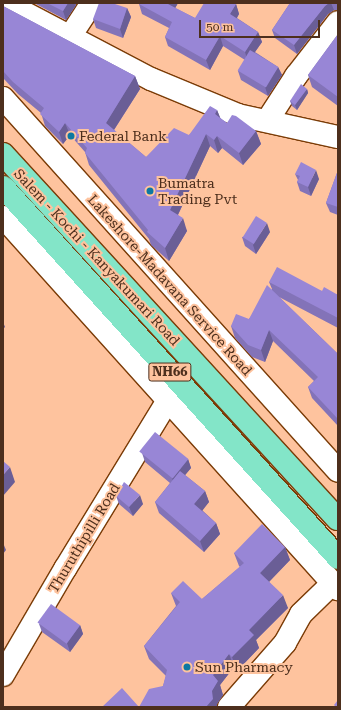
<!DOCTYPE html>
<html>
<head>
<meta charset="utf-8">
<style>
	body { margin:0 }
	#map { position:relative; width:341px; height:710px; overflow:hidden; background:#fec39e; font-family:"Roboto Serif",serif }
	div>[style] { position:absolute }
	.roads { filter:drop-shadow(1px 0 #7b3c07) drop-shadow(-1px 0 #7b3c07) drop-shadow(0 1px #7b3c07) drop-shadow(0 -1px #7b3c07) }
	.minor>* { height:22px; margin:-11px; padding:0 11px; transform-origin:11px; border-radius:11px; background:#fff }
	.highway>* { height:22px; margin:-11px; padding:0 11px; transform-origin:11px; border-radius:11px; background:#83e5c8 }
	.wall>* { inset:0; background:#8373b8 }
	.shaded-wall>* { inset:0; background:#6a5e96 }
	.building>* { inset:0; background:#9886d6; transform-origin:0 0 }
	.dots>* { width:11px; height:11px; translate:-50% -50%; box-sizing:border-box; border:2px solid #fec39e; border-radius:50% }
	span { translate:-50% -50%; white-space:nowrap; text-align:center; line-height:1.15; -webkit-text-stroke:4px #fec39e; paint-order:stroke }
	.shield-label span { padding:1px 3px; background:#fec39e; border:1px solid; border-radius:3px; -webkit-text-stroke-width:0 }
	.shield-label { font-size:13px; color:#4d2f1d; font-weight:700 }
	.poi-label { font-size:14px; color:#4d2f1d }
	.left { translate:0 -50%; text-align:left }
	.street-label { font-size:14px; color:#4d2f1d }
	.frame { position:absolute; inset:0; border:4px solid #4d2f1d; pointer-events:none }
	.scale { position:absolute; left:199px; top:20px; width:121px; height:18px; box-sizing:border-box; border:2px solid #4d2f1d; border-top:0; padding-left:5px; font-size:12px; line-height:14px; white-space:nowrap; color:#4d2f1d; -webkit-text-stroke:3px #fec39e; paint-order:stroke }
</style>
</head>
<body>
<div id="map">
	<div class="roads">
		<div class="minor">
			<i style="left:6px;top:3px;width:164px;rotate:27.7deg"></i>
			<i style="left:151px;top:79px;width:94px;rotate:22.5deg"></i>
			<i style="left:238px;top:115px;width:102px;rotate:12.4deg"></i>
			<i style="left:69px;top:38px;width:42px;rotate:-56.7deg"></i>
			<i style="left:3px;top:98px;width:501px;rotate:48.07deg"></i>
			<i style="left:267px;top:121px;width:54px;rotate:-57.2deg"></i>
			<i style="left:296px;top:76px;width:68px;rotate:-52.1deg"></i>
			<i style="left:3px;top:217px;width:501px;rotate:48deg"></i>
			<i style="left:3px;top:675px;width:123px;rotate:-59.7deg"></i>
			<i style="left:65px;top:569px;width:196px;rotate:-58.6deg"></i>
			<i style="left:229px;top:707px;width:85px;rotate:-48.8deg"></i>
			<i style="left:285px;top:643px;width:33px;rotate:-61deg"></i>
			<i style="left:301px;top:614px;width:45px;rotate:-44.1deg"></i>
		</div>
		<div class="highway">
			<i style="left:3px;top:154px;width:495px;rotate:47.5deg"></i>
			<i style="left:3px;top:187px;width:500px;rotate:47.9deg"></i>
		</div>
	</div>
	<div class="wall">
		<i style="clip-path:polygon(34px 3px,75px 3px,76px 5px,66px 20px)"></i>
		<i style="clip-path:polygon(139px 3px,178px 3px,175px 8px,195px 18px,236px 4px,239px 14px,237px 18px,258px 32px,262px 42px,255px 52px,278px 67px,282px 75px,268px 96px,241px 80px,238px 71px,245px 60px,223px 46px,210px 70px,168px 46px,165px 37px,169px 28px,142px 14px,139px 4px)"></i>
		<i style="clip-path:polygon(290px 3px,338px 3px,338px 10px,334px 10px,328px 14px,297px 54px,275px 38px,272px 30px)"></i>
		<i style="clip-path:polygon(3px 6px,135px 76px,140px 89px,114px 130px,146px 157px,189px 135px,217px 110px,220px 118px,227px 123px,256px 131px,261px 144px,243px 165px,222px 148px,218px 153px,210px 146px,178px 215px,187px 231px,169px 261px,151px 245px,149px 239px,89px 165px,85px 152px,70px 135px,63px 144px,45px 126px,41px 113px,18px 94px,3px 78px)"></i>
		<i style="clip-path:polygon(127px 8px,131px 17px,123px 38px,96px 28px,93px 19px)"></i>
		<i style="clip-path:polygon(338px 34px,338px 106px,312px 87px,308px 75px)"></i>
		<i style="clip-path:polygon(307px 89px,308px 93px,297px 110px,292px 106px,290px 101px)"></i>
		<i style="clip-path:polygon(338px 170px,338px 215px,330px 212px,326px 203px)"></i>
		<i style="clip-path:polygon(295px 174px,319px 179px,311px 196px,300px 191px,297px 182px,298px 180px)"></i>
		<i style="clip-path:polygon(270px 232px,256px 254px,245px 246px,242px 237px)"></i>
		<i style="clip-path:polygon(269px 282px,322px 291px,338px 295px,338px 328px,279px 297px,337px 353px,338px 352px,338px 426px,312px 398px,308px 387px,314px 381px,273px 341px,265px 362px,252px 357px,235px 338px,231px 326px,249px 319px,272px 289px)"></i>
		<i style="clip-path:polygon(142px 453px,188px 459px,191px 468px,185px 475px,205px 491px,209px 502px,202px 510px,216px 523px,220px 534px,204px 552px,159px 513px,155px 502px,170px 483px,145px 462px)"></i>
		<i style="clip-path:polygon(116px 496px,143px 504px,133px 516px,119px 504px)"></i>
		<i style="clip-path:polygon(285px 547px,290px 560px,269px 582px,288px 608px,256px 640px,259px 648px,237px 671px,234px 667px,220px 685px,223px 695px,217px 704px,217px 707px,102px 707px,139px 707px,163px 686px,166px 676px,149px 659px,144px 646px,176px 606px,171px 593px,202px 599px,240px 567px,239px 566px,234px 553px)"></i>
		<i style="clip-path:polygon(39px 624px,80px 625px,83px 634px,70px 652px,42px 632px)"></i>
	</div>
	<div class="shaded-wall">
		<i style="clip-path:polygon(68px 3px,75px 3px,76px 5px,66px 20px,63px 11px)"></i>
		<i style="clip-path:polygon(169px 3px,178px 3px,172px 14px,168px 4px)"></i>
		<i style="clip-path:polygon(329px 3px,331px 3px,334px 10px,328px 14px,297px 54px,294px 45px,325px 6px)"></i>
		<i style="clip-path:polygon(236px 4px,239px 14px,233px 24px,230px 14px)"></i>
		<i style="clip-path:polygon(127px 8px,131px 17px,123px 38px,120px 29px)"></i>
		<i style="clip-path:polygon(258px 32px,262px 42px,248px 62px,245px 52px)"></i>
		<i style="clip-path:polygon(220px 36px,223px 46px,210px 70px,206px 60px)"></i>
		<i style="clip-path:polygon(278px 67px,282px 75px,268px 96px,265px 87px)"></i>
		<i style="clip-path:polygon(135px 76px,140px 89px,110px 136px,106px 123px)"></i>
		<i style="clip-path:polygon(307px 89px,308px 93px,297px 110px,295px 105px)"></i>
		<i style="clip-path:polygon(217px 110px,222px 122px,215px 114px)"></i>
		<i style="clip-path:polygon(65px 123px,70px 135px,63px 144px,59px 132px)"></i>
		<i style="clip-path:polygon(256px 131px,261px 144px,243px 165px,239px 153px)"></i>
		<i style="clip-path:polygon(206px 134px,210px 146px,174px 223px,170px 210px)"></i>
		<i style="clip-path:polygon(217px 136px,222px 148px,218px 153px,214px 140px)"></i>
		<i style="clip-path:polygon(316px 170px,319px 179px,311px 196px,308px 187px)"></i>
		<i style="clip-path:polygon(183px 218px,187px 231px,169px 261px,165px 248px)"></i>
		<i style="clip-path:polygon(267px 223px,270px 232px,256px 254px,253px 245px)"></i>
		<i style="clip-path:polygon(3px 322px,5px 327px,3px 329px)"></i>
		<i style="clip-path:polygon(269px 330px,273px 341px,265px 362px,261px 350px)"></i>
		<i style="clip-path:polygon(188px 459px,191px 468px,175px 487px,172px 478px)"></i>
		<i style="clip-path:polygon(10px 467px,15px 482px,3px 496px,3px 475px)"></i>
		<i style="clip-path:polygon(205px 491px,209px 502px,199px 515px,194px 504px)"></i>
		<i style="clip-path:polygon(140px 495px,143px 504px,133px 516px,129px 507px)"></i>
		<i style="clip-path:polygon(216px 523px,220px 534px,204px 552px,200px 541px)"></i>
		<i style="clip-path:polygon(3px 543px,6px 550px,3px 554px)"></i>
		<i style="clip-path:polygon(285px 547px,290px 560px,265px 586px,260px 573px)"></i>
		<i style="clip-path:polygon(283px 595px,288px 608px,256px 640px,259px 648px,237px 671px,232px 657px,249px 630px)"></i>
		<i style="clip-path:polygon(80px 625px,83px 634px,70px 652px,67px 643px)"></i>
		<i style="clip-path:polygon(229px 654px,234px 667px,220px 685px,223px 695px,217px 704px,217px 707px,206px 707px,212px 691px,213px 675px)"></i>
	</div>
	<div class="building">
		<i style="clip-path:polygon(47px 3px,68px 3px,63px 11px)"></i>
		<i style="clip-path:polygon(99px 3px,112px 3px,127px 8px,120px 29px,93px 19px)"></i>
		<i style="clip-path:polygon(139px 3px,169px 3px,168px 4px,195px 18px,204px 3px,234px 3px,236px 4px,230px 14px,258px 32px,245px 52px,220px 36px,206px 60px,165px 37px,172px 22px,139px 4px)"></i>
		<i style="clip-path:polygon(290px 3px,329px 3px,325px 6px,294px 45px,272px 30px)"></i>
		<i style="clip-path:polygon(3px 6px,135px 76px,106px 123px,146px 157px,174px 128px,189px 135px,210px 106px,217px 110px,215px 114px,227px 123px,232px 115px,236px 116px,256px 131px,239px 153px,217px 136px,214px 140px,206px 134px,170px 210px,183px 218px,165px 248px,147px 232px,148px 230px,85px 153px,87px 148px,65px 123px,59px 132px,40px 114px,44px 108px,13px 82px,3px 71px)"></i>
		<i style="clip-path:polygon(338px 34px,338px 97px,308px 75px)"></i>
		<i style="left:250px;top:50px;width:33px;height:24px;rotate:31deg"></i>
		<i style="clip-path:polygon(301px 84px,307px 89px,295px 105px,290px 101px)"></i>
		<i style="clip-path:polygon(301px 162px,316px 170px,308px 187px,297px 182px,300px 176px,295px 174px)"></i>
		<i style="clip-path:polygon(338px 170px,338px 207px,326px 203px)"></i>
		<i style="left:256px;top:216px;width:13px;height:25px;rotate:32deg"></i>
		<i style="clip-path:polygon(277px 267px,322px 291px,324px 287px,338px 295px,338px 318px,269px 282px)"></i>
		<i style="clip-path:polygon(267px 285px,337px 353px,338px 352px,338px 419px,308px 387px,318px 377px,269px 330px,261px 350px,248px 345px,231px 326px,236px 314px,249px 319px)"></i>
		<i style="left:155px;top:432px;width:43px;height:25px;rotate:39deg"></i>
		<i style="clip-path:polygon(3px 461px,10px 467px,3px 475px)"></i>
		<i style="clip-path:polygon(180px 471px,205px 491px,194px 504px,216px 523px,200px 541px,155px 502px)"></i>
		<i style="clip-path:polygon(124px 482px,140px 495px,129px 507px,116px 496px)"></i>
		<i style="clip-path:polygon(262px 524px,285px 547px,260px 573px,283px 595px,249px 630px,254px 635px,232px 657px,229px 654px,213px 675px,218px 681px,212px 691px,213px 699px,206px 707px,102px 707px,122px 688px,139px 707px,149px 689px,163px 686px,167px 670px,144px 646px,180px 602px,171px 593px,183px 581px,202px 599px,244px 563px,234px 553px)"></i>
		<i style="left:51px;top:604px;width:36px;height:23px;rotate:36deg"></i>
		<i style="clip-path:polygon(338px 700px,338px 707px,336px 707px,334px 705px)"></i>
	</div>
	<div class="dots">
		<i style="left:71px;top:136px;background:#0d78a2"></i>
		<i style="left:150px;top:191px;background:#0d78a2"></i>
		<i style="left:187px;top:667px;background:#0d78a2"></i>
	</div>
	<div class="shield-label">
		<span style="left:170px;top:372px">NH66</span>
	</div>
	<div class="poi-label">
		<span class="left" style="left:79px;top:136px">Federal Bank</span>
		<span class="left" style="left:158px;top:191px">Bumatra<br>Trading Pvt</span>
		<span class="left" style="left:195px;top:667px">Sun Pharmacy</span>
	</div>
	<div class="street-label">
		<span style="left:97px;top:257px;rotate:47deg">Salem - Kochi - Kanyakumari Road</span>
		<span style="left:170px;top:285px;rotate:48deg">Lakeshore-Madavana Service Road</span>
		<span style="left:84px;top:538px;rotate:-59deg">Thuruthipilli Road</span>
	</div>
	<div class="frame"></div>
	<div class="scale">50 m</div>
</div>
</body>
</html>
